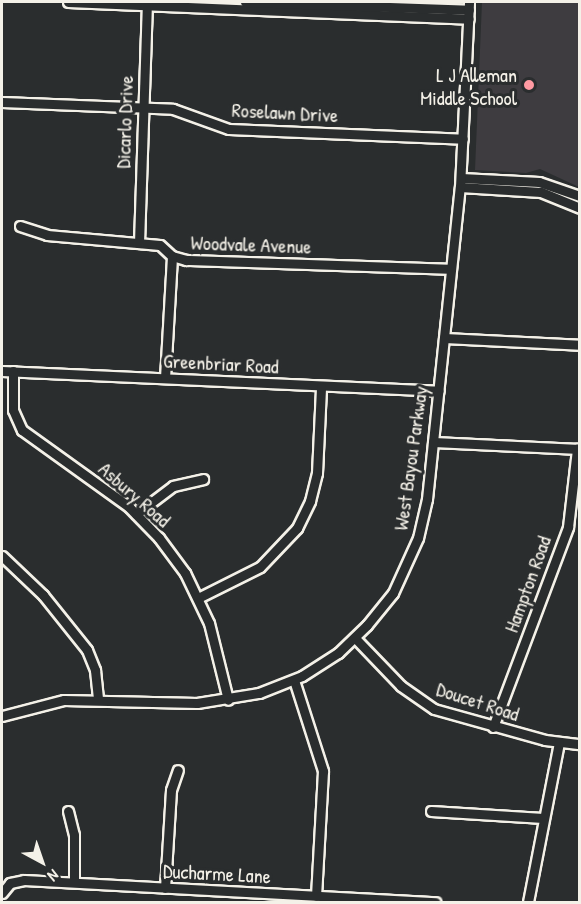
<!DOCTYPE html>
<html>
<head>
<meta charset="utf-8">
<style>
	body { margin:0 }
	#map { position:relative; width:581px; height:904px; overflow:hidden; background:#2a2d2e; font-family:"Patrick Hand",sans-serif }
	div>[style] { position:absolute }
	.built>* { inset:0; background:#3e3c40 }
	.roads { filter:drop-shadow(2px 0 #f4f1e8) drop-shadow(-2px 0 #f4f1e8) drop-shadow(0 2px #f4f1e8) drop-shadow(0 -2px #f4f1e8) }
	.minor>* { height:9px; margin:-4.5px; padding:0 4.5px; transform-origin:4.5px; border-radius:4.5px; background:#2a2d2e }
	.dots>* { width:16px; height:16px; translate:-50% -50%; box-sizing:border-box; border:3px solid #2a2d2e; border-radius:50% }
	span { translate:-50% -50%; white-space:nowrap; text-align:center; line-height:1.15; -webkit-text-stroke:6px #2a2d2e; paint-order:stroke }
	.poi-label { font-size:20px; color:#f4f1e8 }
	.right { translate:-100% -50%; text-align:right }
	.street-label { font-size:20px; color:#f4f1e8 }
	.frame { position:absolute; inset:0; border:3px solid #f4f1e8; pointer-events:none }
	.north { position:absolute; left:12px; top:832px; width:60px; height:60px; -webkit-text-stroke:4px #2a2d2e; paint-order:stroke; rotate:140deg; font-size:16px; font-weight:700; line-height:24px; text-align:center; color:#f4f1e8 }
	.north::after { content:''; display:block; margin:auto; width:21px; height:27px; background:#f4f1e8; clip-path:polygon(50% 0,100% 100%,50% 72%,0 100%) }
</style>
</head>
<body>
<div id="map">
	<div class="built">
		<i style="clip-path:polygon(482px 2px,579px 2px,579px 187px,540px 169px,526px 173px,475px 170px)"></i>
	</div>
	<div class="roads">
		<div class="minor">
			<i style="left:68px;top:2px;width:401px;rotate:2.4deg"></i>
			<i style="left:245px;top:2px;width:224px;rotate:2deg"></i>
			<i style="left:2px;top:102px;width:171px;rotate:2.3deg"></i>
			<i style="left:173px;top:109px;width:59px;rotate:19.7deg"></i>
			<i style="left:229px;top:129px;width:234px;rotate:2.4deg"></i>
			<i style="left:461px;top:178px;width:78px;rotate:2.9deg"></i>
			<i style="left:539px;top:182px;width:43px;rotate:18.9deg"></i>
			<i style="left:460px;top:187px;width:81px;rotate:3.5deg"></i>
			<i style="left:541px;top:192px;width:42px;rotate:22.3deg"></i>
			<i style="left:20px;top:226px;width:28px;rotate:18deg"></i>
			<i style="left:47px;top:235px;width:113px;rotate:5.1deg"></i>
			<i style="left:160px;top:245px;width:16px;rotate:43deg"></i>
			<i style="left:172px;top:256px;width:15px;rotate:16deg"></i>
			<i style="left:186px;top:260px;width:265px;rotate:1.9deg"></i>
			<i style="left:139px;top:243px;width:241px;rotate:-88.1deg"></i>
			<i style="left:444px;top:338px;width:136px;rotate:2.9deg"></i>
			<i style="left:2px;top:371px;width:437px;rotate:2.6deg"></i>
			<i style="left:13px;top:371px;width:39px;rotate:90deg"></i>
			<i style="left:13px;top:410px;width:22px;rotate:66deg"></i>
			<i style="left:22px;top:430px;width:132px;rotate:35.7deg"></i>
			<i style="left:129px;top:507px;width:43px;rotate:45.9deg"></i>
			<i style="left:159px;top:538px;width:44px;rotate:53.4deg"></i>
			<i style="left:185px;top:573px;width:55px;rotate:64.4deg"></i>
			<i style="left:209px;top:623px;width:79px;rotate:76.1deg"></i>
			<i style="left:165px;top:378px;width:122px;rotate:-86.7deg"></i>
			<i style="left:433px;top:442px;width:147px;rotate:2.7deg"></i>
			<i style="left:136px;top:514px;width:46px;rotate:-37.1deg"></i>
			<i style="left:173px;top:486px;width:31px;rotate:-13deg"></i>
			<i style="left:2px;top:556px;width:57px;rotate:43.6deg"></i>
			<i style="left:43px;top:595px;width:70px;rotate:51.3deg"></i>
			<i style="left:87px;top:650px;width:22px;rotate:68deg"></i>
			<i style="left:95px;top:670px;width:29px;rotate:84deg"></i>
			<i style="left:198px;top:598px;width:69px;rotate:-26.6deg"></i>
			<i style="left:260px;top:567px;width:54px;rotate:-46.5deg"></i>
			<i style="left:297px;top:528px;width:30px;rotate:-64deg"></i>
			<i style="left:310px;top:501px;width:29px;rotate:-76deg"></i>
			<i style="left:317px;top:473px;width:86px;rotate:-87.3deg"></i>
			<i style="left:355px;top:638px;width:66px;rotate:46.2deg"></i>
			<i style="left:401px;top:686px;width:40px;rotate:34.9deg"></i>
			<i style="left:434px;top:709px;width:115px;rotate:15.6deg"></i>
			<i style="left:545px;top:740px;width:35px;rotate:7deg"></i>
			<i style="left:294px;top:680px;width:96px;rotate:72.3deg"></i>
			<i style="left:323px;top:771px;width:125px;rotate:93.2deg"></i>
			<i style="left:2px;top:716px;width:64px;rotate:-14.5deg"></i>
			<i style="left:64px;top:700px;width:133px;rotate:1.3deg"></i>
			<i style="left:197px;top:703px;width:63px;rotate:-9.2deg"></i>
			<i style="left:259px;top:693px;width:46px;rotate:-21.6deg"></i>
			<i style="left:302px;top:676px;width:43px;rotate:-32.6deg"></i>
			<i style="left:338px;top:653px;width:40px;rotate:-44deg"></i>
			<i style="left:367px;top:625px;width:41px;rotate:-50.9deg"></i>
			<i style="left:393px;top:593px;width:60px;rotate:-65.6deg"></i>
			<i style="left:418px;top:538px;width:40px;rotate:-77deg"></i>
			<i style="left:427px;top:499px;width:314px;rotate:-84deg"></i>
			<i style="left:460px;top:187px;width:185px;rotate:-87.2deg"></i>
			<i style="left:493px;top:727px;width:214px;rotate:-69.4deg"></i>
			<i style="left:568px;top:527px;width:79px;rotate:-83.4deg"></i>
			<i style="left:68px;top:811px;width:25px;rotate:76deg"></i>
			<i style="left:74px;top:835px;width:47px;rotate:90deg"></i>
			<i style="left:431px;top:811px;width:112px;rotate:3.6deg"></i>
			<i style="left:165px;top:888px;width:98px;rotate:-86.5deg"></i>
			<i style="left:171px;top:790px;width:21px;rotate:-71deg"></i>
			<i style="left:2px;top:893px;width:13px;rotate:-51deg"></i>
			<i style="left:10px;top:883px;width:14px;rotate:-12deg"></i>
			<i style="left:24px;top:880px;width:412px;rotate:3.1deg"></i>
			<i style="left:528px;top:902px;width:162px;rotate:-79deg"></i>
		</div>
	</div>
	<div class="dots">
		<i style="left:529px;top:85px;background:#ff9aa2"></i>
	</div>
	<div class="poi-label">
		<span class="right" style="left:517px;top:86px">L J Alleman<br>Middle School</span>
	</div>
	<div class="street-label">
		<span style="left:285px;top:112px;rotate:3deg">Roselawn Drive</span>
		<span style="left:124px;top:122px;rotate:-88deg">Dicarlo Drive</span>
		<span style="left:251px;top:244px;rotate:2deg">Woodvale Avenue</span>
		<span style="left:221px;top:363px;rotate:3deg">Greenbriar Road</span>
		<span style="left:410px;top:458px;rotate:-82deg">West Bayou Parkway</span>
		<span style="left:135px;top:494px;rotate:41deg">Asbury Road</span>
		<span style="left:527px;top:584px;rotate:-70deg">Hampton Road</span>
		<span style="left:478px;top:701px;rotate:18deg">Doucet Road</span>
		<span style="left:217px;top:873px;rotate:3deg">Ducharme Lane</span>
	</div>
	<div class="frame"></div>
	<div class="north">N</div>
</div>
</body>
</html>
